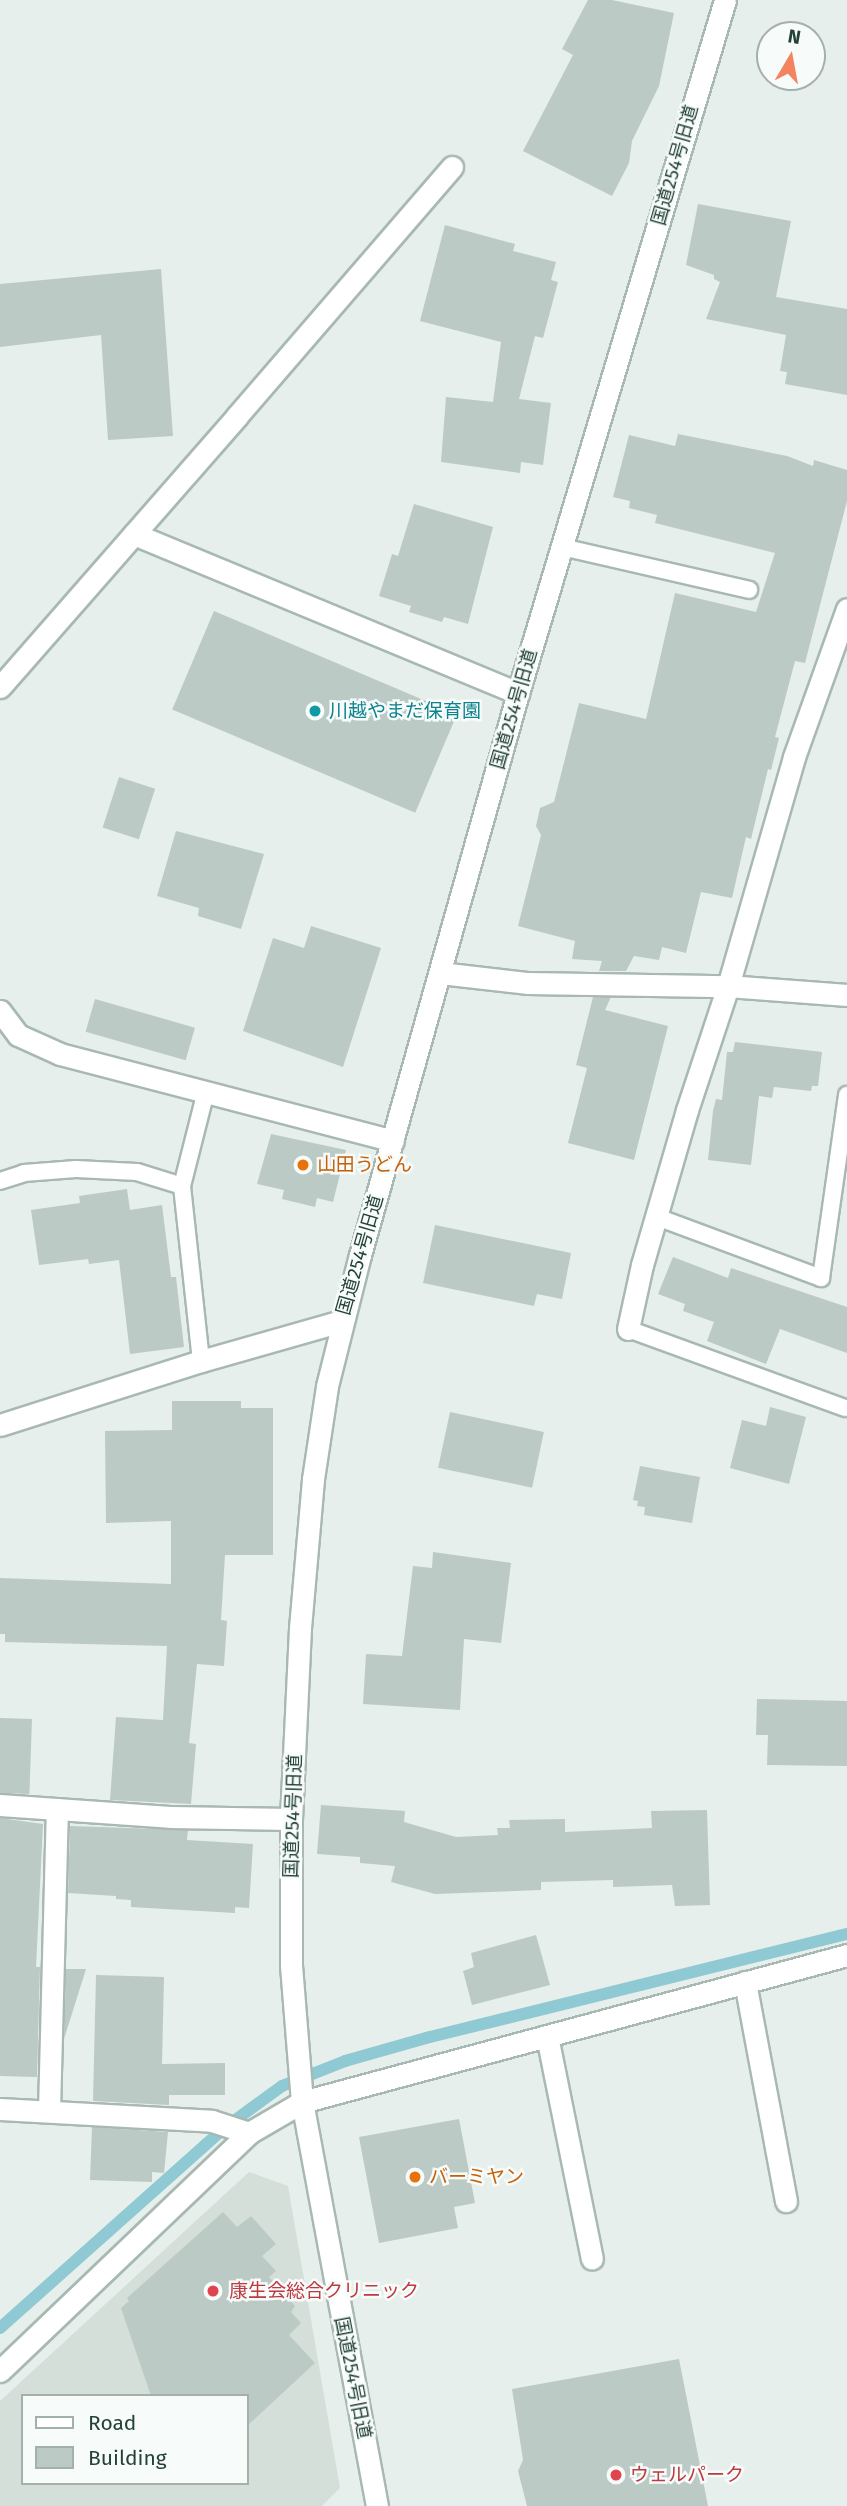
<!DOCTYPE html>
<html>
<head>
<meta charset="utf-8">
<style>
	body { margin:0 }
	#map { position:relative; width:847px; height:2506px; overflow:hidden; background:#e6efeb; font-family:"Fira Sans","Noto Sans JP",sans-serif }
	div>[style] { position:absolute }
	.built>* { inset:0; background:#d4dfda }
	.stream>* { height:12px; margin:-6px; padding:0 6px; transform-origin:6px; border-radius:6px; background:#8ec9d4 }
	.building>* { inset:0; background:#bbcac4; transform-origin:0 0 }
	.roads { filter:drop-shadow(2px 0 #a8b8b2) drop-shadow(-2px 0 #a8b8b2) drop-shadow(0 2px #a8b8b2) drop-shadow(0 -2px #a8b8b2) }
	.lane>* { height:16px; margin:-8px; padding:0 8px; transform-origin:8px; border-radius:8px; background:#fff }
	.street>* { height:21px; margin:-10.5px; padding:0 10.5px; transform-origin:10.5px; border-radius:10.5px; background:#fff }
	.secondary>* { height:21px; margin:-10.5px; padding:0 10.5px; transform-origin:10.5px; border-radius:10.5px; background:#fff }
	.dots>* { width:19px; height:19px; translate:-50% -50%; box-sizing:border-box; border:4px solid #f7fbf9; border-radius:50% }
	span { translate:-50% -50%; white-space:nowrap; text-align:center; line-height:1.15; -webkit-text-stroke:5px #f7fbf9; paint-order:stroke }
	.street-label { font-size:19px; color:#24423a }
	.culture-label { font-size:19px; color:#0d838f }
	.left { translate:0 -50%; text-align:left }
	.food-label { font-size:19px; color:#c56008 }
	.health-label { font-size:19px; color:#be3a42 }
	.legend { position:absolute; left:21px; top:2394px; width:228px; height:91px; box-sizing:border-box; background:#f7fbf9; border:2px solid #a3b1ad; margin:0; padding:9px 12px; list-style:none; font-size:21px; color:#24423a }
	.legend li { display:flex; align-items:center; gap:14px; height:35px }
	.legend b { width:35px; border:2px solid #a3b1ad }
	.north { position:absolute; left:756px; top:21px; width:70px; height:70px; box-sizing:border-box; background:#f7fbf9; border:2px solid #a3b1ad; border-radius:50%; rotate:10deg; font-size:19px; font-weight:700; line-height:28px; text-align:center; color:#24423a }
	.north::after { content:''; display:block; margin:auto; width:24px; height:32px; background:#f4845f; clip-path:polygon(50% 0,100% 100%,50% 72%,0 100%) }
</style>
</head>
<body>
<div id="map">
	<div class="built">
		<i style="clip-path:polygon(evenodd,249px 2172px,288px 2186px,340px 2488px,322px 2506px,0 2506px,0 2401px,249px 2172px,23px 2396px,247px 2396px,247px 2483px,23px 2483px,23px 2396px)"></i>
	</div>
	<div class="stream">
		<i style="left:0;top:2328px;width:299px;rotate:-41.7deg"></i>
		<i style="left:223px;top:2129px;width:73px;rotate:-36.1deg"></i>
		<i style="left:282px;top:2086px;width:68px;rotate:-21.6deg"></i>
		<i style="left:345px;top:2061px;width:88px;rotate:-15.8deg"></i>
		<i style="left:430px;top:2037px;width:430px;rotate:-13.9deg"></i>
	</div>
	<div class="building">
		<i style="clip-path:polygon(588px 0,612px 0,674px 13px,659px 86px,632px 141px,629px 163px,612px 196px,523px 151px,573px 55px,562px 49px)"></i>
		<i style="clip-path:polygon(698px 204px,791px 221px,776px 297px,847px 309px,847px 395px,785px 384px,787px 372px,780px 371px,786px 335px,706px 319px,720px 282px,714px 279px,714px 275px,686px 265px)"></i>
		<i style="clip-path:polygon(445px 225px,515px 244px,513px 251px,556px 262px,551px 280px,558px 282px,543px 338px,535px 336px,519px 399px,551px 403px,543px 465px,521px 462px,520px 473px,441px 462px,446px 397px,493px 402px,501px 342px,420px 321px)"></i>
		<i style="clip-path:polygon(161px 269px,173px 436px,108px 440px,101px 335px,0 347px,0 284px)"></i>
		<i style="clip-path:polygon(678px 434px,787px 456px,813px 466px,814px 460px,847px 470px,847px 501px,805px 663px,795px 661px,775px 737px,779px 738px,771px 770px,768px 769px,751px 839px,746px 837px,732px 898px,701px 892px,686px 953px,662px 947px,659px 960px,634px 956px,626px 971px,599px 971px,602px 961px,572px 959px,575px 941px,518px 926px,541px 835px,536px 826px,540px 808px,554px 802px,579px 703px,646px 719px,675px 593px,756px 612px,775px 553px,655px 523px,657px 515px,629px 508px,630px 501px,613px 497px,629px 435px,675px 446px)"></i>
		<i style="clip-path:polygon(414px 504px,493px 527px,468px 624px,444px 617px,442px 622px,409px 612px,411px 606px,379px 596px,392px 554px,398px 556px)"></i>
		<i style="left:214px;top:611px;width:264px;height:107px;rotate:23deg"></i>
		<i style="left:119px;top:777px;width:38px;height:53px;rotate:18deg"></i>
		<i style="clip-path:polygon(176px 831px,264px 854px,241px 929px,198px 916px,199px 908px,157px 896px)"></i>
		<i style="clip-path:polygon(311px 926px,381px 948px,343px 1067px,243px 1031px,273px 938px,304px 948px)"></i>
		<i style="clip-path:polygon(593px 997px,611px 997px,605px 1010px,668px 1026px,634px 1160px,568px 1143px,587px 1068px,576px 1065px)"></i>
		<i style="left:95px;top:999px;width:104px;height:34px;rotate:16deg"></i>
		<i style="clip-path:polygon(735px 1042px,822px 1052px,818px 1086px,812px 1086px,811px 1091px,774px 1087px,772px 1098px,759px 1096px,751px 1165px,708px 1160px,713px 1111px,716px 1099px,722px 1100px,727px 1052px,733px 1052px)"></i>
		<i style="clip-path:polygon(271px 1134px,346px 1150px,333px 1202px,317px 1198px,315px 1207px,282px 1199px,284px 1190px,257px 1184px)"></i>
		<i style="clip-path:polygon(127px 1189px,130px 1210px,162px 1205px,171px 1277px,176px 1277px,184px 1347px,130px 1354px,119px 1260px,89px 1264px,88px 1259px,39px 1265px,31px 1210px,80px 1203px,79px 1196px)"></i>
		<i style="clip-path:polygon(435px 1225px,571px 1253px,562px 1299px,537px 1294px,534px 1306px,423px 1283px)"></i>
		<i style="clip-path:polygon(673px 1257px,728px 1278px,731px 1268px,847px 1307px,847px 1353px,780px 1329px,766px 1364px,707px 1341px,714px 1322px,683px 1311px,685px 1304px,658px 1294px)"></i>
		<i style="clip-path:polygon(172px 1401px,241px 1401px,241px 1408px,273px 1408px,273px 1555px,225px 1555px,221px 1620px,227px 1621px,224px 1666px,197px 1664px,189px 1743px,196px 1744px,191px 1804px,110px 1800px,116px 1717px,163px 1720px,167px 1646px,5px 1642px,5px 1634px,0 1634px,0 1578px,171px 1584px,171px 1521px,106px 1523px,105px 1431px,172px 1430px)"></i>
		<i style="clip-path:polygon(770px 1407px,806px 1417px,789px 1484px,730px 1468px,742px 1420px,766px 1426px)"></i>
		<i style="left:450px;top:1412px;width:96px;height:57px;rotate:12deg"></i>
		<i style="clip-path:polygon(640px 1466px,700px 1477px,692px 1523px,644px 1515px,645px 1507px,637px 1506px,638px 1501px,633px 1500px)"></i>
		<i style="clip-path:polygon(433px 1552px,511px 1563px,501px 1643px,464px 1639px,460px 1710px,363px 1704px,366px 1654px,402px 1656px,413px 1566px,432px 1568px)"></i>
		<i style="clip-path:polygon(757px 1699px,847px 1701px,847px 1766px,767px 1765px,768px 1735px,756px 1735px)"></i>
		<i style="left:32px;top:1719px;width:75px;height:32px;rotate:92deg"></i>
		<i style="clip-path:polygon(321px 1805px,405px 1811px,404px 1822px,456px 1837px,498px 1835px,497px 1828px,510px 1828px,509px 1820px,565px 1819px,565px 1832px,652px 1828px,651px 1811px,707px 1810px,710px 1905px,675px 1906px,672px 1885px,613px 1887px,613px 1880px,541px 1882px,541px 1890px,435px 1894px,391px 1882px,395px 1866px,360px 1863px,360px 1857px,317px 1854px)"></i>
		<i style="clip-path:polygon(0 1818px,43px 1824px,36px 1967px,40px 1967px,37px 2077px,0 2076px)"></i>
		<i style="clip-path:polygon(70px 1826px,188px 1830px,187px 1840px,253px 1844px,249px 1908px,235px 1907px,235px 1913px,131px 1907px,131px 1900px,116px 1899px,116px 1896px,68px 1893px)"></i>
		<i style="clip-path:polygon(536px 1935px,550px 1985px,472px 2005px,463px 1971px,474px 1967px,471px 1953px)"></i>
		<i style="clip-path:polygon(66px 1969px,86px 1969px,64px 2039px)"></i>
		<i style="clip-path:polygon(96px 1975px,164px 1977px,162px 2064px,225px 2063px,225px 2095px,169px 2095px,169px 2105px,93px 2101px)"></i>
		<i style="clip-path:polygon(459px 2119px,475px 2203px,454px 2207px,458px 2228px,379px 2243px,359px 2137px)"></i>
		<i style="clip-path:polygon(92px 2127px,168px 2132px,164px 2173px,152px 2172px,152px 2182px,90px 2180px)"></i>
		<i style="clip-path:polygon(223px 2212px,237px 2227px,251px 2216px,276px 2244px,262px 2256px,276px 2271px,269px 2277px,295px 2306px,291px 2312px,301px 2323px,289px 2335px,315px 2363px,247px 2426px,247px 2396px,151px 2396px,121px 2308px,129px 2301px,127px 2298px)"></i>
		<i style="clip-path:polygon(679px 2359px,708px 2506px,527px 2506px,518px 2471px,523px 2460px,512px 2389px)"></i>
	</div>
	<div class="roads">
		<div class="lane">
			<i style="left:562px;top:547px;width:192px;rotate:12.9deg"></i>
			<i style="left:0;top:1181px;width:25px;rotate:-18deg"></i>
			<i style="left:24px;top:1173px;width:52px;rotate:-4.4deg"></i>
			<i style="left:76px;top:1169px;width:61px;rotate:2.8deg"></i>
			<i style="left:137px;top:1172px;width:47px;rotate:17.3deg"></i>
			<i style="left:657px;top:1217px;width:175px;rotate:20.4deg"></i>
			<i style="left:821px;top:1278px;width:185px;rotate:-81.9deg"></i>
			<i style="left:628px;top:1329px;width:231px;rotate:20deg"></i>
			<i style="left:201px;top:1361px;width:176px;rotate:-96.2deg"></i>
			<i style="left:182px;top:1186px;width:98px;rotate:-75.8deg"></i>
		</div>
		<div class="street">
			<i style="left:237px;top:416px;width:329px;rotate:-49.2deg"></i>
			<i style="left:134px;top:534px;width:416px;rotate:22.5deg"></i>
			<i style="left:440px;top:973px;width:89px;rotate:6.5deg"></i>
			<i style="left:528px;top:983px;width:200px;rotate:0.9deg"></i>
			<i style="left:728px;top:986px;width:238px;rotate:-73.9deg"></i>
			<i style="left:794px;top:757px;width:157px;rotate:-70.3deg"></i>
			<i style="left:0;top:1011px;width:30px;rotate:53deg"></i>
			<i style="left:18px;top:1035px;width:46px;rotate:24.3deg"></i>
			<i style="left:60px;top:1054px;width:344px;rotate:14.6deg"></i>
			<i style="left:628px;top:1329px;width:66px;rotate:-77.7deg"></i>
			<i style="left:642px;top:1265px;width:161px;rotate:-73.8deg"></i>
			<i style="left:687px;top:1110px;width:131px;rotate:-71.7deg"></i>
			<i style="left:728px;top:986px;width:119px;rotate:4.3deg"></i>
			<i style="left:0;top:1425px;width:211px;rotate:-17.7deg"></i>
			<i style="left:201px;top:1361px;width:146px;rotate:-15.9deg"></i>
			<i style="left:0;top:1805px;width:170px;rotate:4deg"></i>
			<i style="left:170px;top:1817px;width:121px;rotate:0.9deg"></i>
			<i style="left:745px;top:1982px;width:223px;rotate:79.4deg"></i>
			<i style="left:547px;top:2036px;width:227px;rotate:78.6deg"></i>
			<i style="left:0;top:2109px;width:212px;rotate:3.2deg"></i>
			<i style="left:212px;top:2121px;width:39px;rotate:18deg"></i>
			<i style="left:49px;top:2111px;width:302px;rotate:-88.5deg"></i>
		</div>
		<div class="secondary">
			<i style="left:0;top:687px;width:360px;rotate:-48.8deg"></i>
			<i style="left:0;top:2371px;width:344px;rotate:-43.7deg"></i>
			<i style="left:249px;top:2133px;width:61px;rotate:-30.3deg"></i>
			<i style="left:302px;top:2102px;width:564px;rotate:-15.09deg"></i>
			<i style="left:377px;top:2506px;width:411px;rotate:-100.5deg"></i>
			<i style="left:302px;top:2102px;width:137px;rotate:-94.6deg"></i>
			<i style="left:291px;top:1965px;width:146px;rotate:-90deg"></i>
			<i style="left:291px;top:1819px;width:191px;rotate:-87.3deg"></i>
			<i style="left:300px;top:1628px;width:150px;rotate:-85deg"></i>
			<i style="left:313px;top:1479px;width:94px;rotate:-81.4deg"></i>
			<i style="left:327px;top:1386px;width:135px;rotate:-75.9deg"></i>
			<i style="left:360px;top:1255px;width:584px;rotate:-74.3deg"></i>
			<i style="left:518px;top:693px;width:723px;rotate:-73.37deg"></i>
		</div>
	</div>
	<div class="dots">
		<i style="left:315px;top:711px;background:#0f9aa8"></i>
		<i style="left:303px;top:1165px;background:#e8710a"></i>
		<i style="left:415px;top:2177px;background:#e8710a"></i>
		<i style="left:213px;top:2291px;background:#e0444e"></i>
		<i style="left:616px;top:2475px;background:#e0444e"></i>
	</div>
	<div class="street-label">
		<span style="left:675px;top:165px;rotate:-74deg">国道254号旧道</span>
		<span style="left:514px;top:709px;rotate:-74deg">国道254号旧道</span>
		<span style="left:360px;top:1255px;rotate:-74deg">国道254号旧道</span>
		<span style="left:293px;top:1816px;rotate:-88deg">国道254号旧道</span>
		<span style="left:353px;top:2378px;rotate:79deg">国道254号旧道</span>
	</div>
	<div class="culture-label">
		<span class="left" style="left:329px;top:711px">川越やまだ保育園</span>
	</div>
	<div class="food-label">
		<span class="left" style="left:317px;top:1165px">山田うどん</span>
		<span class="left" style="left:429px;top:2177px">バーミヤン</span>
	</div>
	<div class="health-label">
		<span class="left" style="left:229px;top:2291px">康生会総合クリニック</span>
		<span class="left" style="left:630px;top:2475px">ウェルパーク</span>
	</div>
	<ul class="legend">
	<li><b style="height:9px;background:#fff"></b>Road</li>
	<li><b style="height:19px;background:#bbcac4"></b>Building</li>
	</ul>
	<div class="north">N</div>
</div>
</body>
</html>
